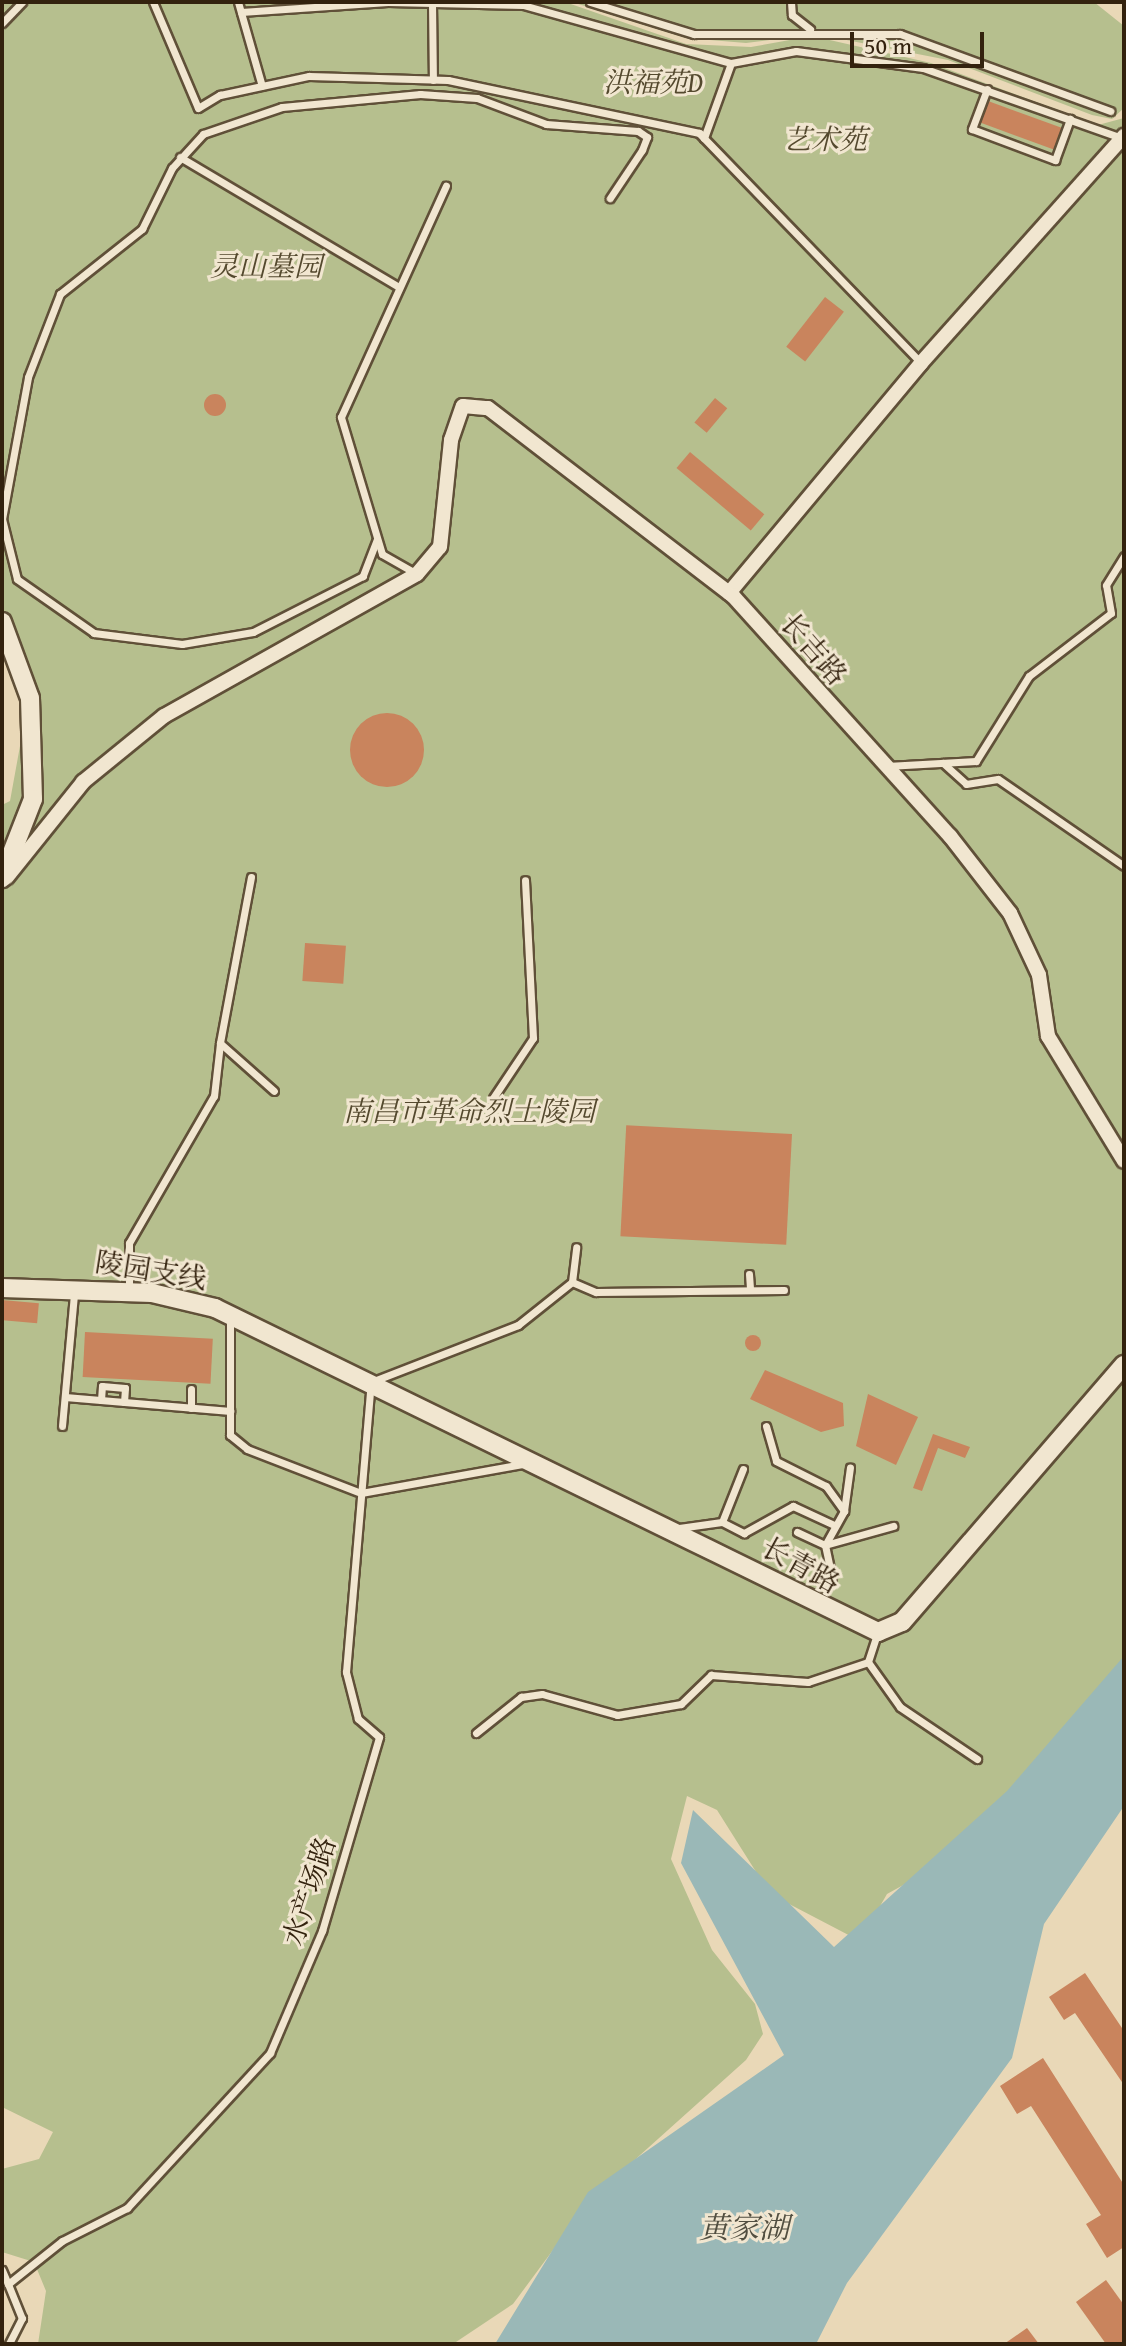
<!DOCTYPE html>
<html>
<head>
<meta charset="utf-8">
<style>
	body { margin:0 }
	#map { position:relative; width:1126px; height:2346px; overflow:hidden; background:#e9d8b7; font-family:"Gentium Book Plus","Noto Serif SC",serif }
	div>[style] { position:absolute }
	.green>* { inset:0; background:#b6bf8e }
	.water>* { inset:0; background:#9ab8b7 }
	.building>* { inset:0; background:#c9845d; transform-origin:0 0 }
	.round { border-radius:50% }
	.roads { filter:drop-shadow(2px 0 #605038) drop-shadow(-2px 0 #605038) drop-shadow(0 2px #605038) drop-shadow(0 -2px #605038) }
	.service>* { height:7px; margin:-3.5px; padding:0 3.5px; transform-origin:3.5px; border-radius:3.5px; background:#f1e6d0 }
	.minor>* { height:14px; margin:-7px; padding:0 7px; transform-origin:7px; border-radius:7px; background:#f1e6d0 }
	.tertiary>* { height:18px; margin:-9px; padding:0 9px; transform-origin:9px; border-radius:9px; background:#f1e6d0 }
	span { translate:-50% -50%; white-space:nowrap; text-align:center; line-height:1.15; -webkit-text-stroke:6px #f1e6d0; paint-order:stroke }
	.park-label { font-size:28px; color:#54492e; font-style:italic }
	.street-label { font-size:28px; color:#33220e }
	.water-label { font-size:30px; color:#524f41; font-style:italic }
	.frame { position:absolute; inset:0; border:4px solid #33220e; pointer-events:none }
	.scale { position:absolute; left:850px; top:32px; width:134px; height:36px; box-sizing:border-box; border:4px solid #33220e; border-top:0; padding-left:10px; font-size:24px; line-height:28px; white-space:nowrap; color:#33220e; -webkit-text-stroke:6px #f1e6d0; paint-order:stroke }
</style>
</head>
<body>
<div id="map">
	<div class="green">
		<i style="clip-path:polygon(2px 2px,565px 2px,686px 44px,751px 47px,812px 36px,931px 63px,1098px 125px,1124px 118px,1124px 1712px,1001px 1831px,887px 1894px,860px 1941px,770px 1894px,717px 1810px,687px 1796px,671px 1859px,712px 1950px,755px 2004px,763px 2034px,746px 2060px,590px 2200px,513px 2304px,453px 2344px,38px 2344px,46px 2291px,34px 2262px,2px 2252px,2px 2169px,39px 2159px,53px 2132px,2px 2107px,2px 805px,10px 801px,28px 702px,2px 627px)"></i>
		<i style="clip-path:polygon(572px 2px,1094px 2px,1124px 26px,1124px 108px,1112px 119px,1092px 115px,948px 60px,816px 34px,746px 43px,686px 38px)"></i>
	</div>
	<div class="water">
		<i style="clip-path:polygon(1124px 1656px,1124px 1806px,1044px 1924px,1012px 2058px,847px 2283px,816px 2344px,495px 2344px,588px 2192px,784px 2055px,681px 1863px,693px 1810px,834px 1947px,1007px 1791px)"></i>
	</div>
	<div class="building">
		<i style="left:988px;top:101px;width:79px;height:23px;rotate:20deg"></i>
		<i style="left:825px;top:297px;width:24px;height:63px;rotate:38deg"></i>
		<i class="round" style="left:204px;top:394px;width:22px;height:22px"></i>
		<i style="left:715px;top:398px;width:16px;height:32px;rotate:40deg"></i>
		<i style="left:690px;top:452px;width:97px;height:21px;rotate:40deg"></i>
		<i class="round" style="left:350px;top:713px;width:74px;height:74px"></i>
		<i style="left:305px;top:943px;width:41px;height:38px;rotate:4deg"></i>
		<i style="left:792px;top:1134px;width:111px;height:166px;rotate:93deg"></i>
		<i style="left:2px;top:1300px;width:37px;height:20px;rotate:5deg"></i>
		<i style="left:85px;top:1332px;width:128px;height:45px;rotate:3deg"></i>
		<i class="round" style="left:745px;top:1335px;width:16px;height:16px"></i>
		<i style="clip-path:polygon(765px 1370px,843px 1403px,844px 1426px,821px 1432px,750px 1399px)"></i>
		<i style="clip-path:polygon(868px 1394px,918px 1417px,896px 1465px,856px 1446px)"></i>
		<i style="clip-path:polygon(933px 1434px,970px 1447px,965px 1458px,938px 1448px,922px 1491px,913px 1488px)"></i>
		<i style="clip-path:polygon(1085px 1973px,1124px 2031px,1124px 2085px,1075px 2013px,1064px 2020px,1049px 1997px)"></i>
		<i style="clip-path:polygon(1043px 2058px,1124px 2185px,1124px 2247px,1107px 2258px,1086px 2224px,1101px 2215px,1031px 2106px,1017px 2114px,1000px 2086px)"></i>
		<i style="clip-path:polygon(1106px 2280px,1124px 2305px,1124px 2344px,1106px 2344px,1076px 2302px)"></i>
		<i style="clip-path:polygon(1027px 2328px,1039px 2344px,1004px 2344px)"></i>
	</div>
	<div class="roads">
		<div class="service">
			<i style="left:153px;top:2px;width:115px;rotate:67deg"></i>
			<i style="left:198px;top:108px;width:26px;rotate:-31deg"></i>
			<i style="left:220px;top:95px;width:91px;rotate:-12.1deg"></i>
			<i style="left:309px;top:76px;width:139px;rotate:1.6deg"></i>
			<i style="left:448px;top:80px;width:257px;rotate:11.9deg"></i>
			<i style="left:699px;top:133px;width:320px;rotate:46deg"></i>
			<i style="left:238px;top:2px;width:87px;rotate:74.1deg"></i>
			<i style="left:590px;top:2px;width:109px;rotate:17.1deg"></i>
			<i style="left:694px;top:34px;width:206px"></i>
			<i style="left:900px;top:34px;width:224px;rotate:20.1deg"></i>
			<i style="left:791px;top:2px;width:13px;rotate:86deg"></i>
			<i style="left:792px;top:15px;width:23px;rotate:38deg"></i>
			<i style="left:432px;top:3px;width:77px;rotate:89.3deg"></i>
			<i style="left:241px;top:12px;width:147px;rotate:-3.9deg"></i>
			<i style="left:388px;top:2px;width:135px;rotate:1.3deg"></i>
			<i style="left:523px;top:5px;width:216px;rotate:15.6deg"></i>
			<i style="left:731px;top:63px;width:80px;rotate:109.8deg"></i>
			<i style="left:2px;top:23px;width:29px;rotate:-46deg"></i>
			<i style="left:731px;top:63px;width:66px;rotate:-10.5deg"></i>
			<i style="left:796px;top:51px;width:128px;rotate:7.6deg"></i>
			<i style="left:923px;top:68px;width:211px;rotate:19.4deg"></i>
			<i style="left:987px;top:89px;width:43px;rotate:110.6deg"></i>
			<i style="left:972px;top:129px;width:89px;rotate:20.5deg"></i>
			<i style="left:1055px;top:160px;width:44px;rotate:-69.9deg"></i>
			<i style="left:180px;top:157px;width:252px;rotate:30.7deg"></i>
			<i style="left:377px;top:539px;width:40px;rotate:111deg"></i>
			<i style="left:363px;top:576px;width:123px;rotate:153deg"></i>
			<i style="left:253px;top:632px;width:72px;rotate:170.4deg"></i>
			<i style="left:182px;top:644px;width:89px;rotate:-172.9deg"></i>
			<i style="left:94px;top:633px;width:94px;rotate:-145deg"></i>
			<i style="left:17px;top:579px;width:62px;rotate:-104deg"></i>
			<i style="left:2px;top:519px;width:144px;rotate:-79.6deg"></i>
			<i style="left:28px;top:377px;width:89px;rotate:-68.9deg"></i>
			<i style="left:60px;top:294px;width:105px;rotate:-38.4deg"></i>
			<i style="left:142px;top:229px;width:68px;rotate:-63.8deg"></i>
			<i style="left:172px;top:168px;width:46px;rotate:-47.6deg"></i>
			<i style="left:203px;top:134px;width:83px;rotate:-18.9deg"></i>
			<i style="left:282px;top:107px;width:139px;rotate:-5.4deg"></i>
			<i style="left:420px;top:94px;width:57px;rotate:4deg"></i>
			<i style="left:477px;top:98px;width:74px;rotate:20.6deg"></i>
			<i style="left:546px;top:124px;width:92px;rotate:4.4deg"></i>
			<i style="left:638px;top:131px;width:11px;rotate:34deg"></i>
			<i style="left:647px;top:137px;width:14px;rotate:111deg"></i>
			<i style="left:642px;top:150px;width:58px;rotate:123.7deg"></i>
			<i style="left:417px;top:574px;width:40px;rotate:-150.3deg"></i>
			<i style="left:382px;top:554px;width:143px;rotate:-106.7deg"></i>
			<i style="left:341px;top:417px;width:254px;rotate:-65.6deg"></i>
			<i style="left:943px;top:763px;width:31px;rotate:42deg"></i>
			<i style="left:966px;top:784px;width:32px;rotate:-9deg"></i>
			<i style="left:998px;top:779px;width:153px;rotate:34.6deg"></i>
			<i style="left:887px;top:766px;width:89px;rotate:-3.2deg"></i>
			<i style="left:976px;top:761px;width:100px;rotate:-58.1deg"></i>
			<i style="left:1029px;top:676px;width:103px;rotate:-37.5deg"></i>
			<i style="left:1111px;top:613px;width:28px;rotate:-100deg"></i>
			<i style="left:1106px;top:585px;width:34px;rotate:-58deg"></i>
			<i style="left:251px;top:877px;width:169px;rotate:100.6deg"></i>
			<i style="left:220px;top:1043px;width:72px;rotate:41.6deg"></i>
			<i style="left:493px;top:1098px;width:72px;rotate:-56.3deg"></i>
			<i style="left:533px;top:1038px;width:158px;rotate:-92.9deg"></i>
			<i style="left:749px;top:1274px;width:16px;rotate:86deg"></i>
			<i style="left:572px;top:1282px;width:26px;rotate:23deg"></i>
			<i style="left:596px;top:1292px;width:188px;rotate:-0.6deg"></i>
			<i style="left:129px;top:1289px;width:46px;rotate:-90deg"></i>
			<i style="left:129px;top:1243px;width:170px;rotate:-60deg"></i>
			<i style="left:214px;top:1096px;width:53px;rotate:-83.5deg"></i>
			<i style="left:230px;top:1319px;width:116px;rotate:90deg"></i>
			<i style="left:230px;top:1435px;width:22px;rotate:39deg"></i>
			<i style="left:247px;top:1449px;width:122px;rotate:21.1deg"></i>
			<i style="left:361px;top:1493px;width:164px;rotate:-10.2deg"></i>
			<i style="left:65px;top:1397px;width:166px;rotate:4.8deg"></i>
			<i style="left:101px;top:1400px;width:14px;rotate:-86deg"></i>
			<i style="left:102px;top:1386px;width:23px;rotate:5deg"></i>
			<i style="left:125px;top:1388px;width:14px;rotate:94deg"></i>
			<i style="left:191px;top:1408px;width:19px;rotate:-90deg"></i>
			<i style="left:62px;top:1426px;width:134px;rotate:-84.8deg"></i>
			<i style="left:766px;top:1426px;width:36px;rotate:74deg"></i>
			<i style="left:776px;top:1461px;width:56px;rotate:26.6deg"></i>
			<i style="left:826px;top:1486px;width:31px;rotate:54deg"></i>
			<i style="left:844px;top:1511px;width:39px;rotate:119deg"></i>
			<i style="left:825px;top:1545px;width:34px;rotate:78deg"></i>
			<i style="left:844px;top:1511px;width:44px;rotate:-82.2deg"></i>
			<i style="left:722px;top:1522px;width:57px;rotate:-68.4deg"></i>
			<i style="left:679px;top:1528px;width:43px;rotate:-7.9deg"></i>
			<i style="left:722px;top:1522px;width:25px;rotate:27deg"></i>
			<i style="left:744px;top:1533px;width:56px;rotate:-28.9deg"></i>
			<i style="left:793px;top:1506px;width:45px;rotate:24.9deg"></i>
			<i style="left:797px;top:1532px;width:31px;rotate:25deg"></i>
			<i style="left:825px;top:1545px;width:71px;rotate:-15.6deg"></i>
			<i style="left:877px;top:1634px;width:29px;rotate:108deg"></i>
			<i style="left:868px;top:1662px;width:55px;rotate:54.6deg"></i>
			<i style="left:900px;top:1707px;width:93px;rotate:34deg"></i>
			<i style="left:476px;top:1733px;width:58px;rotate:-38.7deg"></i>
			<i style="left:521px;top:1697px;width:21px;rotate:-8deg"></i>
			<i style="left:542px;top:1694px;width:78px;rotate:15.6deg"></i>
			<i style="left:617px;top:1715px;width:65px;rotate:-9.8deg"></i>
			<i style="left:681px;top:1704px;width:42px;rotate:-44deg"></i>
			<i style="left:711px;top:1675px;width:97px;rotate:4.1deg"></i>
			<i style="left:808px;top:1682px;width:63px;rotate:-18.4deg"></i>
			<i style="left:2px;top:2270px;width:15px;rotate:67deg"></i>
			<i style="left:8px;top:2284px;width:69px;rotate:-38.5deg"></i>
			<i style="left:62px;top:2241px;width:73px;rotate:-26.9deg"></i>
			<i style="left:127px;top:2208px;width:211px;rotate:-47.3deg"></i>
			<i style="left:270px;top:2053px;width:133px;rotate:-66.9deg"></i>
			<i style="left:322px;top:1931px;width:202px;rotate:-73.6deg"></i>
			<i style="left:379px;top:1737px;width:28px;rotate:-139deg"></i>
			<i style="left:358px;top:1719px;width:49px;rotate:-104.3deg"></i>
			<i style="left:346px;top:1672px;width:291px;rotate:-85.1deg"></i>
			<i style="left:371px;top:1382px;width:158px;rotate:-21.2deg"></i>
			<i style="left:518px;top:1325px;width:69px;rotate:-38.5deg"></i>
			<i style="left:572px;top:1282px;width:35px;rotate:-83deg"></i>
			<i style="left:8px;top:2284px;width:37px;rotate:68deg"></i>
			<i style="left:22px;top:2318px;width:29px;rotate:117deg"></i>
		</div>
		<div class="minor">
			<i style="left:729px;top:593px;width:300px;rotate:-50.1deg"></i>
			<i style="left:921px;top:363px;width:305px;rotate:-48.2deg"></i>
			<i style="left:7px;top:877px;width:122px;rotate:-51.3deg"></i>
			<i style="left:83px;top:782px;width:104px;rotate:-39.2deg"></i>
			<i style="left:164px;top:716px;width:290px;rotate:-29.3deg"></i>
			<i style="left:417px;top:574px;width:35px;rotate:-50deg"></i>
			<i style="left:440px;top:547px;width:108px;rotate:-84.1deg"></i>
			<i style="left:451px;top:440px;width:36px;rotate:-71deg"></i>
			<i style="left:463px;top:406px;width:25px;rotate:5deg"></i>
			<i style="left:488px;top:408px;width:309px;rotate:37.5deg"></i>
			<i style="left:733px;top:596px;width:324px;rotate:47.9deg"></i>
			<i style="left:950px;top:836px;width:98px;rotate:52.1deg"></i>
			<i style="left:1010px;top:913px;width:68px;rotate:64.9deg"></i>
			<i style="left:1039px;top:975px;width:62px;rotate:81.6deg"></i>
			<i style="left:1048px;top:1036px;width:146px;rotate:58.7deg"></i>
		</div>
		<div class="tertiary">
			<i style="left:2px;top:622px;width:81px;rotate:69.8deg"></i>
			<i style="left:30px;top:698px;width:101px;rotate:88.3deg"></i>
			<i style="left:33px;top:799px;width:85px;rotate:111.4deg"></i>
			<i style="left:2px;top:1288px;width:150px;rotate:1.9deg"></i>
			<i style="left:152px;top:1293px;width:65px;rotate:13.4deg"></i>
			<i style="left:215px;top:1308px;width:738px;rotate:26.04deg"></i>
			<i style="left:878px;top:1632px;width:26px;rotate:-23deg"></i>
			<i style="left:902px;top:1622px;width:340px;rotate:-49.2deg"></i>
		</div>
	</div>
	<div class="park-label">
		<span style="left:653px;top:82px">洪福苑D</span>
		<span style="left:825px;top:139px">艺术苑</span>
		<span style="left:266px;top:266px">灵山墓园</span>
		<span style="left:469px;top:1111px">南昌市革命烈士陵园</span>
	</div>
	<div class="street-label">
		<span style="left:814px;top:649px;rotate:49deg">长吉路</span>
		<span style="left:151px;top:1270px;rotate:9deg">陵园支线</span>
		<span style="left:801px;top:1565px;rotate:29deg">长青路</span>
		<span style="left:309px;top:1891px;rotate:-72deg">水产场路</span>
	</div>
	<div class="water-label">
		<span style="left:744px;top:2227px">黄家湖</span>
	</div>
	<div class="frame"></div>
	<div class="scale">50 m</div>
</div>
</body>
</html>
